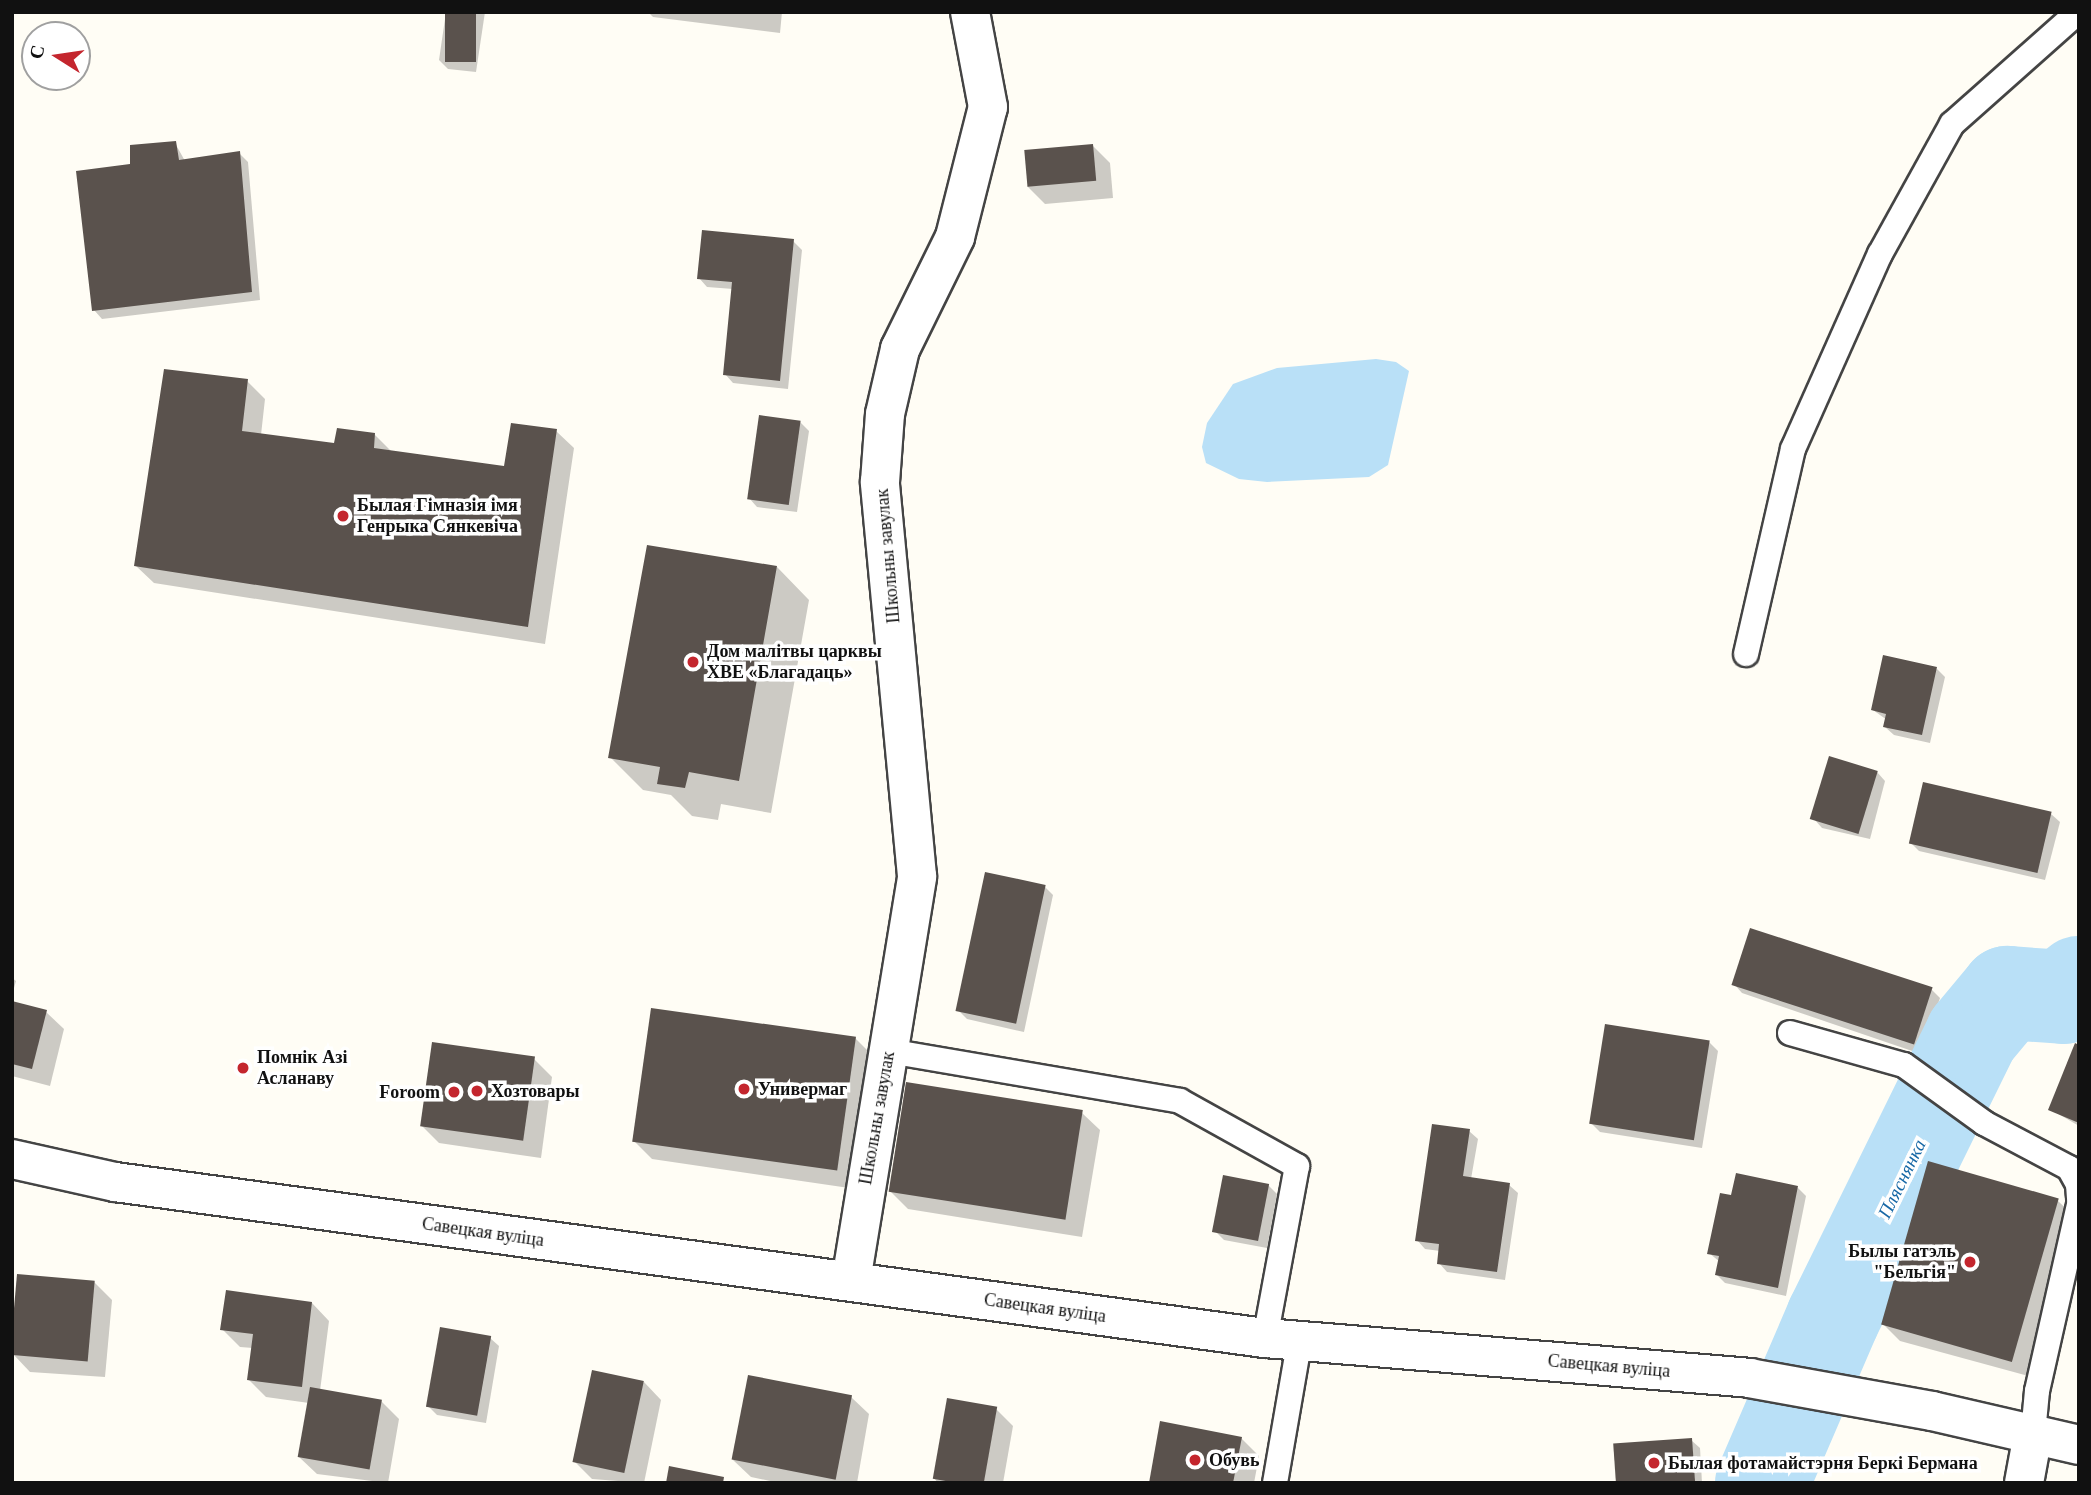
<!DOCTYPE html>
<html>
<head>
<meta charset="utf-8">
<style>
	body { margin:0 }
	#map { position:relative; width:2091px; height:1495px; overflow:hidden; background:#fffdf5; font-family:"Times New Roman",serif }
	div>[style] { position:absolute }
	.water>* { inset:0; background:#b9e0f7 }
	.shadow>* { inset:0; background:#0003 }
	.river>* { height:94px; margin:-47px; padding:0 47px; transform-origin:47px; border-radius:47px; background:#b9e0f7 }
	.building>* { inset:0; background:#5a524d; transform-origin:0 0 }
	.roads { filter:drop-shadow(2px 0 #444) drop-shadow(-2px 0 #444) drop-shadow(0 2px #444) drop-shadow(0 -2px #444) }
	.service>* { height:24px; margin:-12px; padding:0 12px; transform-origin:12px; border-radius:12px; background:#fff }
	.minor>* { height:38px; margin:-19px; padding:0 19px; transform-origin:19px; border-radius:19px; background:#fff }
	.dots>* { width:19px; height:19px; translate:-50% -50%; box-sizing:border-box; border:4px solid #fff; border-radius:50% }
	span { translate:-50% -50%; white-space:nowrap; text-align:center; line-height:1.15; -webkit-text-stroke:7px #fff; paint-order:stroke }
	.poi-label { font-size:18px; color:#111; font-weight:700 }
	.left { translate:0 -50%; text-align:left }
	.right { translate:-100% -50%; text-align:right }
	.street-label { font-size:18px; color:#111 }
	.water-label { font-size:19px; color:#1768a6; font-style:italic }
	.frame { position:absolute; inset:0; border:14px solid #111; pointer-events:none }
	.north { position:absolute; left:21px; top:21px; width:70px; height:70px; box-sizing:border-box; background:#fff; border:2px solid #a0a0a0; border-radius:50%; rotate:282deg; font-size:19px; font-weight:700; line-height:28px; text-align:center; color:#111 }
	.north::after { content:''; display:block; margin:auto; width:24px; height:32px; background:#c4262e; clip-path:polygon(50% 0,100% 100%,50% 72%,0 100%) }
</style>
</head>
<body>
<div id="map">
	<div class="water">
		<i style="clip-path:polygon(1376px 359px,1396px 362px,1409px 371px,1388px 465px,1369px 477px,1267px 482px,1239px 479px,1206px 463px,1202px 447px,1207px 423px,1233px 384px,1277px 368px)"></i>
	</div>
	<div class="shadow">
		<i style="clip-path:polygon(446px 12px,485px 12px,476px 72px,448px 69px,439px 60px)"></i>
		<i style="clip-path:polygon(648px 12px,782px 12px,780px 33px,653px 17px)"></i>
		<i style="clip-path:polygon(175px 143px,185px 161px,239px 153px,248px 162px,260px 300px,102px 319px,94px 310px)"></i>
		<i style="clip-path:polygon(1092px 145px,1110px 163px,1113px 198px,1045px 204px,1027px 186px)"></i>
		<i style="clip-path:polygon(793px 241px,802px 250px,788px 389px,733px 383px,725px 374px,733px 289px,707px 287px,699px 278px)"></i>
		<i style="clip-path:polygon(247px 381px,265px 399px,261px 435px,336px 445px,374px 434px,393px 453px,505px 468px,556px 431px,574px 448px,545px 644px,154px 583px,136px 566px)"></i>
		<i style="clip-path:polygon(800px 422px,809px 431px,797px 512px,757px 507px,749px 498px)"></i>
		<i style="clip-path:polygon(777px 567px,809px 600px,771px 813px,721px 804px,718px 820px,692px 816px,671px 795px,643px 790px,610px 757px)"></i>
		<i style="clip-path:polygon(1937px 669px,1945px 677px,1930px 743px,1894px 735px,1885px 727px,1887px 720px,1873px 710px)"></i>
		<i style="clip-path:polygon(1877px 772px,1885px 781px,1870px 839px,1822px 828px,1814px 819px)"></i>
		<i style="clip-path:polygon(2051px 814px,2060px 822px,2045px 880px,1919px 851px,1910px 842px)"></i>
		<i style="clip-path:polygon(1045px 887px,1053px 895px,1024px 1032px,967px 1019px,959px 1011px)"></i>
		<i style="clip-path:polygon(12px 978px,16px 981px,12px 995px)"></i>
		<i style="clip-path:polygon(1734px 984px,1931px 989px,1940px 998px,1921px 1054px,1742px 993px)"></i>
		<i style="clip-path:polygon(12px 1003px,46px 1012px,64px 1029px,50px 1086px,12px 1076px)"></i>
		<i style="clip-path:polygon(855px 1038px,873px 1056px,856px 1189px,652px 1159px,634px 1141px)"></i>
		<i style="clip-path:polygon(1709px 1042px,1718px 1051px,1702px 1148px,1600px 1132px,1591px 1123px)"></i>
		<i style="clip-path:polygon(2079px 1047px,2079px 1126px,2050px 1109px)"></i>
		<i style="clip-path:polygon(534px 1059px,552px 1077px,541px 1158px,439px 1143px,421px 1125px)"></i>
		<i style="clip-path:polygon(1082px 1113px,1100px 1130px,1082px 1237px,908px 1209px,890px 1191px)"></i>
		<i style="clip-path:polygon(1469px 1131px,1478px 1139px,1471px 1179px,1509px 1185px,1518px 1193px,1505px 1280px,1447px 1272px,1439px 1263px,1440px 1251px,1425px 1249px,1417px 1240px)"></i>
		<i style="clip-path:polygon(1268px 1185px,1277px 1194px,1267px 1248px,1224px 1240px,1215px 1231px)"></i>
		<i style="clip-path:polygon(1798px 1188px,1806px 1196px,1786px 1296px,1725px 1283px,1717px 1275px,1720px 1262px,1709px 1253px,1732px 1197px)"></i>
		<i style="clip-path:polygon(2058px 1201px,2076px 1218px,2032px 1377px,1900px 1341px,1882px 1323px)"></i>
		<i style="clip-path:polygon(94px 1282px,112px 1300px,105px 1377px,30px 1372px,13px 1354px)"></i>
		<i style="clip-path:polygon(312px 1303px,329px 1321px,320px 1391px,381px 1401px,399px 1419px,388px 1483px,317px 1474px,299px 1457px,309px 1403px,266px 1397px,248px 1379px,253px 1348px,240px 1347px,222px 1329px)"></i>
		<i style="clip-path:polygon(490px 1338px,499px 1346px,486px 1423px,437px 1415px,428px 1406px)"></i>
		<i style="clip-path:polygon(644px 1382px,661px 1400px,644px 1483px,592px 1479px,574px 1461px)"></i>
		<i style="clip-path:polygon(851px 1397px,869px 1414px,857px 1483px,780px 1483px,751px 1477px,733px 1460px)"></i>
		<i style="clip-path:polygon(996px 1409px,1013px 1426px,1003px 1483px,938px 1483px,934px 1478px)"></i>
		<i style="clip-path:polygon(1241px 1438px,1259px 1456px,1254px 1483px,1150px 1483px)"></i>
		<i style="clip-path:polygon(1691px 1440px,1700px 1448px,1702px 1483px,1617px 1483px)"></i>
	</div>
	<div class="river">
		<i style="left:1762px;top:1483px;width:180px;rotate:-66.7deg"></i>
		<i style="left:1833px;top:1318px;width:315px;rotate:-63.8deg"></i>
		<i style="left:1972px;top:1035px;width:55px;rotate:-50.2deg"></i>
		<i style="left:2007px;top:993px;width:57px;rotate:4deg"></i>
		<i style="left:2064px;top:997px;width:21px;rotate:-43deg"></i>
	</div>
	<div class="building">
		<i style="left:445px;top:12px;width:31px;height:50px"></i>
		<i style="clip-path:polygon(176px 141px,179px 160px,240px 151px,252px 292px,92px 311px,76px 171px,130px 164px,130px 145px)"></i>
		<i style="left:1093px;top:144px;width:37px;height:69px;rotate:85deg"></i>
		<i style="clip-path:polygon(702px 230px,794px 239px,780px 381px,723px 375px,732px 282px,697px 279px)"></i>
		<i style="clip-path:polygon(164px 369px,248px 379px,242px 431px,334px 443px,337px 428px,375px 433px,374px 448px,504px 466px,511px 423px,557px 429px,528px 627px,134px 566px)"></i>
		<i style="left:759px;top:415px;width:42px;height:85px;rotate:8deg"></i>
		<i style="clip-path:polygon(647px 545px,777px 566px,739px 781px,689px 772px,685px 788px,657px 784px,660px 767px,608px 758px)"></i>
		<i style="clip-path:polygon(1883px 655px,1937px 667px,1922px 735px,1883px 727px,1886px 714px,1871px 710px)"></i>
		<i style="left:1829px;top:756px;width:51px;height:66px;rotate:17deg"></i>
		<i style="left:1923px;top:782px;width:132px;height:63px;rotate:13deg"></i>
		<i style="left:985px;top:872px;width:62px;height:142px;rotate:12deg"></i>
		<i style="left:1750px;top:928px;width:192px;height:60px;rotate:18deg"></i>
		<i style="clip-path:polygon(12px 1001px,47px 1010px,32px 1069px,12px 1064px)"></i>
		<i style="left:651px;top:1008px;width:207px;height:135px;rotate:8deg"></i>
		<i style="left:1605px;top:1024px;width:106px;height:101px;rotate:9deg"></i>
		<i style="left:432px;top:1042px;width:104px;height:85px;rotate:8deg"></i>
		<i style="clip-path:polygon(2075px 1043px,2079px 1045px,2079px 1123px,2048px 1110px)"></i>
		<i style="left:906px;top:1082px;width:179px;height:111px;rotate:9deg"></i>
		<i style="clip-path:polygon(1432px 1124px,1470px 1129px,1463px 1176px,1510px 1183px,1497px 1272px,1437px 1264px,1439px 1244px,1415px 1241px)"></i>
		<i style="left:1928px;top:1161px;width:136px;height:170px;rotate:16deg"></i>
		<i style="clip-path:polygon(1736px 1173px,1798px 1186px,1778px 1288px,1715px 1275px,1719px 1256px,1707px 1254px,1720px 1193px,1731px 1195px)"></i>
		<i style="left:1223px;top:1175px;width:47px;height:58px;rotate:11deg"></i>
		<i style="left:17px;top:1274px;width:78px;height:81px;rotate:5deg"></i>
		<i style="clip-path:polygon(226px 1290px,312px 1302px,302px 1387px,247px 1380px,253px 1334px,220px 1330px)"></i>
		<i style="left:440px;top:1327px;width:52px;height:81px;rotate:10deg"></i>
		<i style="left:592px;top:1370px;width:53px;height:94px;rotate:12deg"></i>
		<i style="left:748px;top:1375px;width:106px;height:86px;rotate:11deg"></i>
		<i style="left:310px;top:1387px;width:73px;height:71px;rotate:10deg"></i>
		<i style="left:947px;top:1398px;width:51px;height:82px;rotate:10deg"></i>
		<i style="clip-path:polygon(1160px 1421px,1242px 1437px,1233px 1483px,1149px 1483px)"></i>
		<i style="left:1692px;top:1438px;width:45px;height:79px;rotate:86deg"></i>
		<i style="clip-path:polygon(669px 1466px,724px 1477px,723px 1483px,666px 1483px)"></i>
	</div>
	<div class="roads">
		<div class="service">
			<i style="left:1746px;top:654px;width:210px;rotate:-77.1deg"></i>
			<i style="left:1793px;top:449px;width:214px;rotate:-66deg"></i>
			<i style="left:1880px;top:254px;width:149px;rotate:-61deg"></i>
			<i style="left:1952px;top:124px;width:169px;rotate:-41.6deg"></i>
			<i style="left:1790px;top:1033px;width:118px;rotate:15.7deg"></i>
			<i style="left:1904px;top:1065px;width:99px;rotate:35.9deg"></i>
			<i style="left:1984px;top:1123px;width:96px;rotate:27.9deg"></i>
			<i style="left:2069px;top:1168px;width:18px;rotate:61deg"></i>
			<i style="left:2078px;top:1184px;width:16px;rotate:86deg"></i>
			<i style="left:889px;top:1051px;width:295px;rotate:9.7deg"></i>
			<i style="left:1180px;top:1101px;width:134px;rotate:29.1deg"></i>
			<i style="left:1297px;top:1166px;width:175px;rotate:100.5deg"></i>
			<i style="left:2033px;top:1434px;width:43px;rotate:-84.7deg"></i>
			<i style="left:2037px;top:1391px;width:192px;rotate:-77.3deg"></i>
			<i style="left:1275px;top:1483px;width:146px;rotate:-80.2deg"></i>
		</div>
		<div class="minor">
			<i style="left:12px;top:1159px;width:106px;rotate:12.6deg"></i>
			<i style="left:115px;top:1182px;width:1161px;rotate:7.73deg"></i>
			<i style="left:1265px;top:1338px;width:486px;rotate:4.7deg"></i>
			<i style="left:1749px;top:1378px;width:186px;rotate:10.2deg"></i>
			<i style="left:1932px;top:1411px;width:151px;rotate:13deg"></i>
			<i style="left:851px;top:1281px;width:410px;rotate:-80.7deg"></i>
			<i style="left:917px;top:876px;width:396px;rotate:-95.4deg"></i>
			<i style="left:880px;top:482px;width:68px;rotate:-85.8deg"></i>
			<i style="left:885px;top:414px;width:67px;rotate:-77deg"></i>
			<i style="left:900px;top:349px;width:125px;rotate:-63.8deg"></i>
			<i style="left:955px;top:237px;width:134px;rotate:-75.8deg"></i>
			<i style="left:988px;top:107px;width:97px;rotate:-100.7deg"></i>
			<i style="left:2024px;top:1483px;width:50px;rotate:-79.6deg"></i>
		</div>
	</div>
	<div class="dots">
		<i style="left:343px;top:516px;background:#c4262e"></i>
		<i style="left:693px;top:662px;background:#c4262e"></i>
		<i style="left:243px;top:1068px;background:#c4262e"></i>
		<i style="left:744px;top:1089px;background:#c4262e"></i>
		<i style="left:477px;top:1091px;background:#c4262e"></i>
		<i style="left:454px;top:1092px;background:#c4262e"></i>
		<i style="left:1970px;top:1262px;background:#c4262e"></i>
		<i style="left:1195px;top:1460px;background:#c4262e"></i>
		<i style="left:1654px;top:1463px;background:#c4262e"></i>
	</div>
	<div class="poi-label">
		<span class="left" style="left:357px;top:516px">Былая Гімназія імя<br>Генрыка Сянкевіча</span>
		<span class="left" style="left:707px;top:662px">Дом малітвы царквы<br>ХВЕ «Благадаць»</span>
		<span class="left" style="left:257px;top:1068px">Помнік Азі<br>Асланаву</span>
		<span class="left" style="left:758px;top:1089px">Универмаг</span>
		<span class="left" style="left:491px;top:1091px">Хозтовары</span>
		<span class="right" style="left:440px;top:1092px">Foroom</span>
		<span class="right" style="left:1956px;top:1262px">Былы гатэль<br>"Бельгія"</span>
		<span class="left" style="left:1209px;top:1460px">Обувь</span>
		<span class="left" style="left:1668px;top:1463px">Былая фотамайстэрня Беркі Бермана</span>
	</div>
	<div class="street-label">
		<span style="left:888px;top:556px;rotate:-95deg">Школьны завулак</span>
		<span style="left:877px;top:1118px;rotate:-80deg">Школьны завулак</span>
		<span style="left:483px;top:1232px;rotate:8deg">Савецкая вуліца</span>
		<span style="left:1045px;top:1308px;rotate:8deg">Савецкая вуліца</span>
		<span style="left:1609px;top:1366px;rotate:5deg">Савецкая вуліца</span>
	</div>
	<div class="water-label">
		<span style="left:1902px;top:1179px;rotate:-64deg">Пляснянка</span>
	</div>
	<div class="frame"></div>
	<div class="north">С</div>
</div>
</body>
</html>
